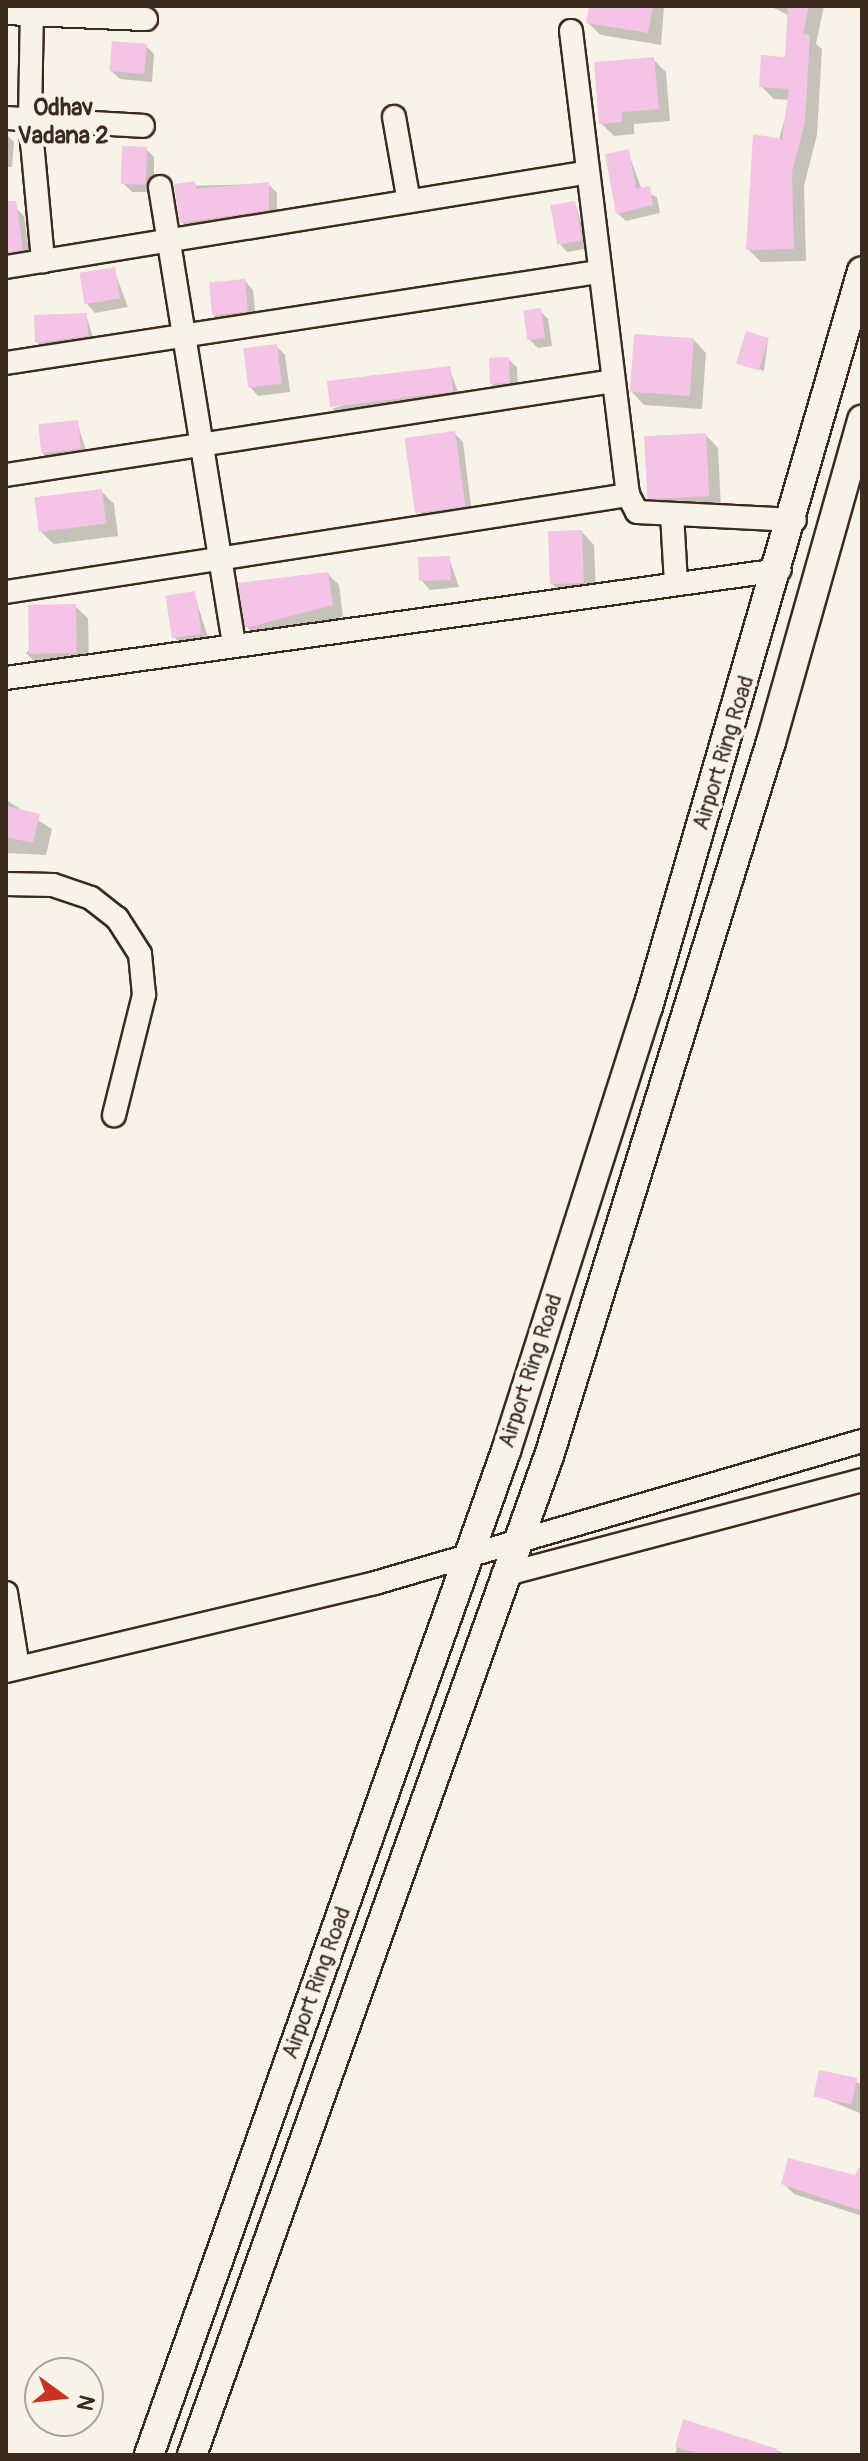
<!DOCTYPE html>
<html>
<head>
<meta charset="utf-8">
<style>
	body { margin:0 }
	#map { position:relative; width:868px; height:2461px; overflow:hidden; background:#f7f3e8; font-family:Pangolin,sans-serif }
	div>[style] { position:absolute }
	.shadow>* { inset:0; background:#0003 }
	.building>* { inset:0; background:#f4c3e5; transform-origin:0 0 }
	.roads { filter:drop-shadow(2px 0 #3b2a1e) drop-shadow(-2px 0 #3b2a1e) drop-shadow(0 2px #3b2a1e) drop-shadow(0 -2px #3b2a1e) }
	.minor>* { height:22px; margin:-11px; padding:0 11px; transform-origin:11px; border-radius:11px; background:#f7f3e8 }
	.major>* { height:28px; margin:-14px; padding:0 14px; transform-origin:14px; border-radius:14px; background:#f7f3e8 }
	span { translate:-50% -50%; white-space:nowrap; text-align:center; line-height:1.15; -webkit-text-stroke:8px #f7f3e8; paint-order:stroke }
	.street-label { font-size:22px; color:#3b2a1e }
	.neighbourhood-label { font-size:24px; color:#3b2a1e; font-weight:700 }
	.frame { position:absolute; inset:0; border:8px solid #3b2a1e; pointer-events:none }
	.north { position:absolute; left:24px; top:2357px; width:80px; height:80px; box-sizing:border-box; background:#f7f3e8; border:2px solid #aca397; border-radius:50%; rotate:105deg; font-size:22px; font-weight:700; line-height:32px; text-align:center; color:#3b2a1e }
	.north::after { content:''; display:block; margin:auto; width:28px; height:36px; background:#c8321e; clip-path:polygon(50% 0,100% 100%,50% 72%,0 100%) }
</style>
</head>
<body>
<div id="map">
	<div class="shadow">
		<i style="clip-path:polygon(591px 6px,664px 6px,661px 45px,601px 35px,588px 23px)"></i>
		<i style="clip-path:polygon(770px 6px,824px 6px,816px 44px,822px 49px,817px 135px,804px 186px,806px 261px,761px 262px,748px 249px,790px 100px,774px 99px,761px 86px,787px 59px,790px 16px)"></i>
		<i style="clip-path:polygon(146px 46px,154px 54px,152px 82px,120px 79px,111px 71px)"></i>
		<i style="clip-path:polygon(653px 59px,666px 72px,670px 121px,634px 124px,634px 134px,614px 136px,601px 123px)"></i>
		<i style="clip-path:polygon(6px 134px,14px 142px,12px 167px,6px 167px)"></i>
		<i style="clip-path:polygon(146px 149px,154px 157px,154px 192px,132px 192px,124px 184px)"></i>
		<i style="clip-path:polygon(628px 152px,642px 190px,657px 197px,660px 213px,626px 221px,617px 213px)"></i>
		<i style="clip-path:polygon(268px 184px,277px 193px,277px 218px,190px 230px,182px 222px,176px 186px)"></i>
		<i style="clip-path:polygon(575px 203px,589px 248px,567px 252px,559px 243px)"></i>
		<i style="clip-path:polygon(16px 208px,24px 216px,30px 258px,6px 261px,6px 209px)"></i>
		<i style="clip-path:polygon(114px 270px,128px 307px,95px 313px,87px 304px)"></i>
		<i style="clip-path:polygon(245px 281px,253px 290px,256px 319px,222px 325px,214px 316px)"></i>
		<i style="clip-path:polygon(540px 311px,548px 319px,552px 346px,538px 348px,529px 339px)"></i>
		<i style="clip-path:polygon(86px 315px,95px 344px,45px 351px,37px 342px)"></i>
		<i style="clip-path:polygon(694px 340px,706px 353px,702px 409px,644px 405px,632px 392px)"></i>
		<i style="clip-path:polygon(768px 340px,764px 371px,741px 363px)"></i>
		<i style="clip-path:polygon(276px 346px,285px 355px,290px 392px,258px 396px,250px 387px)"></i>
		<i style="clip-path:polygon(508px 359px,517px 367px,518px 391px,500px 393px,492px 385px)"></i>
		<i style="clip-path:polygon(449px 368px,461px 399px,340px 417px,332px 409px)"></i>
		<i style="clip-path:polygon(77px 422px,88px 457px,51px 463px,43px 454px)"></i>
		<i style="clip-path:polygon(454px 433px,463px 442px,472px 514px,428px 521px,420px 513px)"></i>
		<i style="clip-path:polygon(706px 435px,718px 448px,721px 509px,661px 511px,648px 498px)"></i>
		<i style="clip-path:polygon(101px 491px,114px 504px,118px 536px,54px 544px,41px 532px)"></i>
		<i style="clip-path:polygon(582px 532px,594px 545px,596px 595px,565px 597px,552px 584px)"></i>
		<i style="clip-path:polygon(449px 558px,459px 587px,430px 590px,422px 581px)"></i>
		<i style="clip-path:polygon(328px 574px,339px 585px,343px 617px,259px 638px,247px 627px)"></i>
		<i style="clip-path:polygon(194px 593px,209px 641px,182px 645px,174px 637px)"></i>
		<i style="clip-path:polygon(75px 606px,88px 618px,89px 665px,39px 666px,26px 653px)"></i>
		<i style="clip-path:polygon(6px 800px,52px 829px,46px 855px,6px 853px)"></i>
		<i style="clip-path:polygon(821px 2072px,862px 2084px,862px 2114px,816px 2095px)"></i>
		<i style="clip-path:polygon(862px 2182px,862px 2216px,794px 2194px,784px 2184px)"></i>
		<i style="clip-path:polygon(684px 2422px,790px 2455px,675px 2455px)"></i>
	</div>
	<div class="building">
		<i style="clip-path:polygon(589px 6px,653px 6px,648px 33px,586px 23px)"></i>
		<i style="clip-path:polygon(788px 6px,809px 6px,803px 34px,810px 35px,805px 122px,792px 172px,794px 249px,746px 250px,753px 134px,782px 139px,789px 89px,759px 87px,761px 55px,785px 57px)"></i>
		<i style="left:112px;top:41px;width:35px;height:30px;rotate:5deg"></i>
		<i style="clip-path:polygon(654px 57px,659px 109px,622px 112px,622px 122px,599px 124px,594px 62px)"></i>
		<i style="left:122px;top:146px;width:25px;height:38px;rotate:2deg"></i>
		<i style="clip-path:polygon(629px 149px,636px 189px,650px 186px,653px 205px,616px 214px,605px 154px)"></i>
		<i style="clip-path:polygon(195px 181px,196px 189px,269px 182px,269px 210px,180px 223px,174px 184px)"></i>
		<i style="clip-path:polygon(6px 201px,16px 201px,23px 250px,6px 253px)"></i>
		<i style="left:575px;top:201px;width:40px;height:25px;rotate:80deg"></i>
		<i style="left:115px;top:267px;width:32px;height:36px;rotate:81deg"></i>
		<i style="left:245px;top:279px;width:33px;height:36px;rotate:85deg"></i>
		<i style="left:541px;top:308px;width:30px;height:18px;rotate:82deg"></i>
		<i style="clip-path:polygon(87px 313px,88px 336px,35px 343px,34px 315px)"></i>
		<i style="left:746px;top:331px;width:24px;height:34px;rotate:17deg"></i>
		<i style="left:634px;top:334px;width:60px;height:58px;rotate:4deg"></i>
		<i style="left:277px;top:344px;width:40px;height:34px;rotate:83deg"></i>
		<i style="left:509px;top:357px;width:26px;height:20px;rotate:88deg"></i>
		<i style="left:450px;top:366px;width:26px;height:124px;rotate:83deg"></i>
		<i style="left:78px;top:420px;width:29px;height:40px;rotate:84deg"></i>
		<i style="left:455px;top:431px;width:76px;height:51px;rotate:82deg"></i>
		<i style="left:706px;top:433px;width:63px;height:62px;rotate:87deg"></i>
		<i style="left:102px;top:489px;width:35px;height:68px;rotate:83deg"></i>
		<i style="left:582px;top:530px;width:53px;height:34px;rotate:88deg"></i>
		<i style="left:450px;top:556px;width:24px;height:32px;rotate:88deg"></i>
		<i style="clip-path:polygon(328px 572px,333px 605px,245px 628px,238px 583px)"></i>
		<i style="left:195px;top:591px;width:43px;height:30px;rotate:81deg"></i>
		<i style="left:76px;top:604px;width:49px;height:48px;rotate:89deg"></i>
		<i style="clip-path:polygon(6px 806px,40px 814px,33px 843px,6px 837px)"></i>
		<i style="left:819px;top:2070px;width:39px;height:27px;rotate:12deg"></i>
		<i style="clip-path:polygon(788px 2158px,855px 2175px,862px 2163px,862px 2211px,781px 2184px)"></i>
		<i style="clip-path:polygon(683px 2419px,777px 2449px,777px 2455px,704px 2455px,675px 2447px)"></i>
	</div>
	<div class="roads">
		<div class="minor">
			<i style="left:32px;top:6px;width:114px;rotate:91deg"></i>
			<i style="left:30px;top:120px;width:142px;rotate:84.7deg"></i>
			<i style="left:6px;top:13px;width:140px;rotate:2.5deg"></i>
			<i style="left:571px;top:31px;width:467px;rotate:83deg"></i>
			<i style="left:628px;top:495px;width:19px;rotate:62deg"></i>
			<i style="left:637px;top:512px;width:158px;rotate:2.9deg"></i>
			<i style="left:394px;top:117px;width:80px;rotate:80deg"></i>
			<i style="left:6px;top:118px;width:137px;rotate:3.3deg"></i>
			<i style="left:160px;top:187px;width:464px;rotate:80.8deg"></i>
			<i style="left:6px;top:267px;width:586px;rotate:-9.24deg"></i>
			<i style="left:6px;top:363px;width:598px;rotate:-8.75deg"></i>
			<i style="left:6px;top:475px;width:614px;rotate:-8.8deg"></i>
			<i style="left:672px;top:514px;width:69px;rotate:86.7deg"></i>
			<i style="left:6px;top:592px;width:630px;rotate:-8.86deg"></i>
			<i style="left:6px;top:678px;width:781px;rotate:-7.95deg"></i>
			<i style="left:6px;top:884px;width:47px;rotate:1.2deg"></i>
			<i style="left:53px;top:885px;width:40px;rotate:18.9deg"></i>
			<i style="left:91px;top:898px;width:33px;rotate:38deg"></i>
			<i style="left:117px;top:918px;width:43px;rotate:57.4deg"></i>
			<i style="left:140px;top:954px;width:41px;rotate:84.4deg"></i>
			<i style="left:144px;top:995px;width:124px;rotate:104deg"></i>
			<i style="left:503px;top:1575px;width:371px;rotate:-14.8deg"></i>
			<i style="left:6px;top:1593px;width:75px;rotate:80.8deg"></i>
			<i style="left:6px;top:1671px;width:379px;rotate:-13.4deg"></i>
			<i style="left:375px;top:1583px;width:507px;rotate:-16.26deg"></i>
		</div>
		<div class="major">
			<i style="left:149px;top:2455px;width:1066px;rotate:-70.43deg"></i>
			<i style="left:506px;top:1451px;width:466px;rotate:-72.3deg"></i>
			<i style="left:648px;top:1007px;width:766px;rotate:-73.79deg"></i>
			<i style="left:192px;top:2455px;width:1061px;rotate:-70.34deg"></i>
			<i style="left:549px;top:1456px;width:748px;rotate:-72.73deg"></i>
			<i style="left:771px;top:742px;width:335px;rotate:-74.2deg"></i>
		</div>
	</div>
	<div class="street-label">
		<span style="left:724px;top:753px;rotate:-73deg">Airport Ring Road</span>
		<span style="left:531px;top:1371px;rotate:-72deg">Airport Ring Road</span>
		<span style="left:317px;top:1983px;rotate:-70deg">Airport Ring Road</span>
	</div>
	<div class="neighbourhood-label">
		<span style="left:63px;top:122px">Odhav<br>Vadana 2</span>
	</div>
	<div class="frame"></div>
	<div class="north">N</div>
</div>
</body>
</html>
